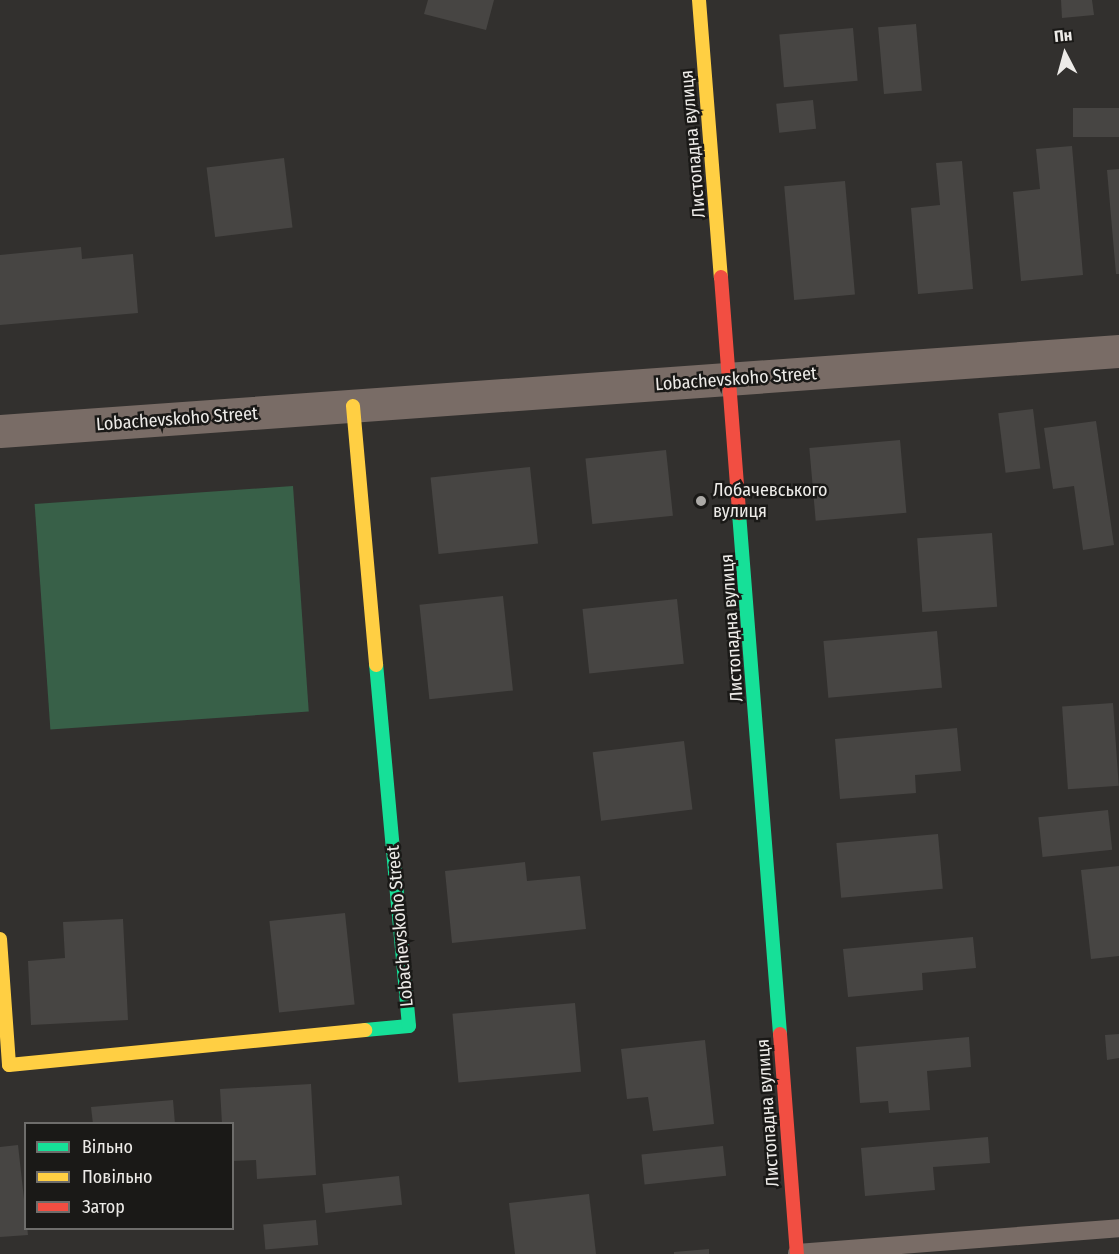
<!DOCTYPE html>
<html>
<head>
<meta charset="utf-8">
<style>
	body { margin:0 }
	#map { position:relative; width:1119px; height:1254px; overflow:hidden; background:#32302e; font-family:"Fira Sans Condensed",sans-serif }
	div>[style] { position:absolute }
	.green>* { inset:0; background:#386048; transform-origin:0 0 }
	.building>* { inset:0; background:#474543; transform-origin:0 0 }
	.lane>* { height:18px; margin:-9px; padding:0 9px; transform-origin:9px; border-radius:9px; background:#796c66 }
	.street>* { height:33px; margin:-16.5px; padding:0 16.5px; transform-origin:16.5px; border-radius:16.5px; background:#796c66 }
	.fast>* { height:14px; margin:-7px; padding:0 7px; transform-origin:7px; border-radius:7px; background:#16e098 }
	.slow>* { height:14px; margin:-7px; padding:0 7px; transform-origin:7px; border-radius:7px; background:#ffcf43 }
	.jam>* { height:14px; margin:-7px; padding:0 7px; transform-origin:7px; border-radius:7px; background:#f24e42 }
	.dots>* { width:16px; height:16px; translate:-50% -50%; box-sizing:border-box; border:3px solid #1a1917; border-radius:50% }
	span { translate:-50% -50%; white-space:nowrap; text-align:center; line-height:1.15; -webkit-text-stroke:5px #1a1917; paint-order:stroke }
	.street-label { font-size:18px; color:#edebe8 }
	.poi-label { font-size:18px; color:#edebe8 }
	.left { translate:0 -50%; text-align:left }
	.legend { position:absolute; left:24px; top:1122px; width:210px; height:108px; box-sizing:border-box; background:#1a1917; border:2px solid #6e6d6b; margin:0; padding:8px 10px; list-style:none; font-size:18px; color:#edebe8 }
	.legend li { display:flex; align-items:center; gap:12px; height:30px }
	.legend b { width:30px; border:2px solid #6e6d6b }
	.north { position:absolute; left:1035px; top:24px; width:60px; height:60px; -webkit-text-stroke:4px #1a1917; paint-order:stroke; rotate:354deg; font-size:16px; font-weight:700; line-height:24px; text-align:center; color:#edebe8 }
	.north::after { content:''; display:block; margin:auto; width:21px; height:27px; background:#edebe8; clip-path:polygon(50% 0,100% 100%,50% 72%,0 100%) }
</style>
</head>
<body>
<div id="map">
	<div class="green">
		<i style="left:293px;top:486px;width:226px;height:259px;rotate:86deg"></i>
	</div>
	<div class="building">
		<i style="clip-path:polygon(428px 0,494px 0,486px 30px,424px 14px)"></i>
		<i style="clip-path:polygon(1061px 0,1092px 0,1094px 15px,1062px 18px)"></i>
		<i style="left:916px;top:24px;width:67px;height:38px;rotate:85deg"></i>
		<i style="left:853px;top:28px;width:53px;height:74px;rotate:85deg"></i>
		<i style="left:813px;top:100px;width:29px;height:37px;rotate:84deg"></i>
		<i style="left:1119px;top:108px;width:29px;height:46px;rotate:90deg"></i>
		<i style="clip-path:polygon(1072px 146px,1083px 275px,1021px 281px,1013px 192px,1040px 189px,1036px 149px)"></i>
		<i style="left:284px;top:158px;width:70px;height:78px;rotate:83deg"></i>
		<i style="clip-path:polygon(962px 161px,973px 289px,918px 294px,911px 208px,940px 205px,936px 163px)"></i>
		<i style="clip-path:polygon(1119px 169px,1119px 274px,1116px 274px,1107px 170px)"></i>
		<i style="left:845px;top:181px;width:114px;height:61px;rotate:85deg"></i>
		<i style="clip-path:polygon(81px 247px,82px 259px,133px 254px,138px 313px,0 325px,0 255px)"></i>
		<i style="left:1033px;top:409px;width:60px;height:35px;rotate:83deg"></i>
		<i style="clip-path:polygon(1096px 421px,1114px 545px,1083px 550px,1074px 486px,1053px 489px,1044px 428px)"></i>
		<i style="left:900px;top:440px;width:73px;height:91px;rotate:85deg"></i>
		<i style="left:666px;top:450px;width:66px;height:81px;rotate:84deg"></i>
		<i style="left:530px;top:467px;width:77px;height:100px;rotate:84deg"></i>
		<i style="left:992px;top:533px;width:74px;height:75px;rotate:86deg"></i>
		<i style="left:503px;top:596px;width:95px;height:84px;rotate:84deg"></i>
		<i style="left:677px;top:599px;width:65px;height:95px;rotate:84deg"></i>
		<i style="left:937px;top:631px;width:57px;height:114px;rotate:85deg"></i>
		<i style="left:1113px;top:703px;width:83px;height:51px;rotate:86deg"></i>
		<i style="clip-path:polygon(957px 728px,961px 771px,915px 775px,916px 793px,840px 799px,835px 739px)"></i>
		<i style="left:684px;top:741px;width:69px;height:92px;rotate:83deg"></i>
		<i style="left:1108px;top:810px;width:40px;height:70px;rotate:84deg"></i>
		<i style="left:938px;top:834px;width:55px;height:102px;rotate:85deg"></i>
		<i style="clip-path:polygon(525px 862px,527px 881px,580px 876px,586px 929px,452px 943px,445px 871px)"></i>
		<i style="clip-path:polygon(1119px 866px,1119px 956px,1091px 959px,1081px 870px)"></i>
		<i style="left:345px;top:913px;width:92px;height:76px;rotate:84deg"></i>
		<i style="clip-path:polygon(123px 919px,128px 1020px,31px 1025px,28px 961px,65px 958px,63px 922px)"></i>
		<i style="clip-path:polygon(973px 937px,976px 968px,922px 973px,923px 990px,848px 997px,843px 949px)"></i>
		<i style="left:575px;top:1003px;width:69px;height:123px;rotate:85deg"></i>
		<i style="clip-path:polygon(1119px 1034px,1119px 1058px,1107px 1060px,1105px 1035px)"></i>
		<i style="clip-path:polygon(969px 1037px,971px 1067px,927px 1071px,930px 1110px,889px 1113px,888px 1101px,860px 1103px,856px 1047px)"></i>
		<i style="clip-path:polygon(705px 1040px,714px 1124px,653px 1131px,648px 1097px,627px 1099px,621px 1049px)"></i>
		<i style="clip-path:polygon(311px 1084px,316px 1175px,257px 1179px,256px 1160px,232px 1161px,232px 1124px,222px 1124px,220px 1089px)"></i>
		<i style="clip-path:polygon(173px 1100px,175px 1124px,93px 1124px,91px 1107px)"></i>
		<i style="clip-path:polygon(988px 1137px,990px 1163px,933px 1167px,935px 1190px,865px 1196px,861px 1148px)"></i>
		<i style="clip-path:polygon(18px 1145px,28px 1235px,0 1237px,0 1147px)"></i>
		<i style="left:723px;top:1146px;width:30px;height:82px;rotate:84deg"></i>
		<i style="left:399px;top:1176px;width:29px;height:77px;rotate:84deg"></i>
		<i style="clip-path:polygon(589px 1194px,596px 1254px,515px 1254px,509px 1203px)"></i>
		<i style="left:316px;top:1220px;width:25px;height:53px;rotate:85deg"></i>
		<i style="clip-path:polygon(709px 1249px,709px 1254px,674px 1254px,674px 1252px)"></i>
	</div>
	<div class="lane">
		<i style="left:797px;top:1253px;width:323px;rotate:-4.4deg"></i>
	</div>
	<div class="street">
		<i style="left:0;top:431px;width:1122px;rotate:-4.09deg"></i>
	</div>
	<div class="fast">
		<i style="left:739px;top:513px;width:523px;rotate:85.5deg"></i>
		<i style="left:365px;top:1030px;width:44px;rotate:-5.2deg"></i>
		<i style="left:409px;top:1026px;width:363px;rotate:-95.2deg"></i>
	</div>
	<div class="slow">
		<i style="left:699px;top:0;width:278px;rotate:85.5deg"></i>
		<i style="left:353px;top:406px;width:260px;rotate:84.9deg"></i>
		<i style="left:0;top:939px;width:126px;rotate:85.9deg"></i>
		<i style="left:9px;top:1065px;width:358px;rotate:-5.6deg"></i>
	</div>
	<div class="jam">
		<i style="left:721px;top:277px;width:237px;rotate:85.6deg"></i>
		<i style="left:780px;top:1034px;width:221px;rotate:85.6deg"></i>
	</div>
	<div class="dots">
		<i style="left:701px;top:501px;background:#acaaa7"></i>
	</div>
	<div class="street-label">
		<span style="left:693px;top:144px;rotate:-95deg">Листопадна вулиця</span>
		<span style="left:736px;top:379px;rotate:-4deg">Lobachevskoho Street</span>
		<span style="left:177px;top:419px;rotate:-4deg">Lobachevskoho Street</span>
		<span style="left:732px;top:628px;rotate:-94deg">Листопадна вулиця</span>
		<span style="left:400px;top:926px;rotate:-95deg">Lobachevskoho Street</span>
		<span style="left:768px;top:1113px;rotate:-94deg">Листопадна вулиця</span>
	</div>
	<div class="poi-label">
		<span class="left" style="left:713px;top:501px">Лобачевського<br>вулиця</span>
	</div>
	<ul class="legend">
	<li><b style="height:8px;background:#16e098"></b>Вільно</li>
	<li><b style="height:8px;background:#ffcf43"></b>Повільно</li>
	<li><b style="height:8px;background:#f24e42"></b>Затор</li>
	</ul>
	<div class="north">Пн</div>
</div>
</body>
</html>
